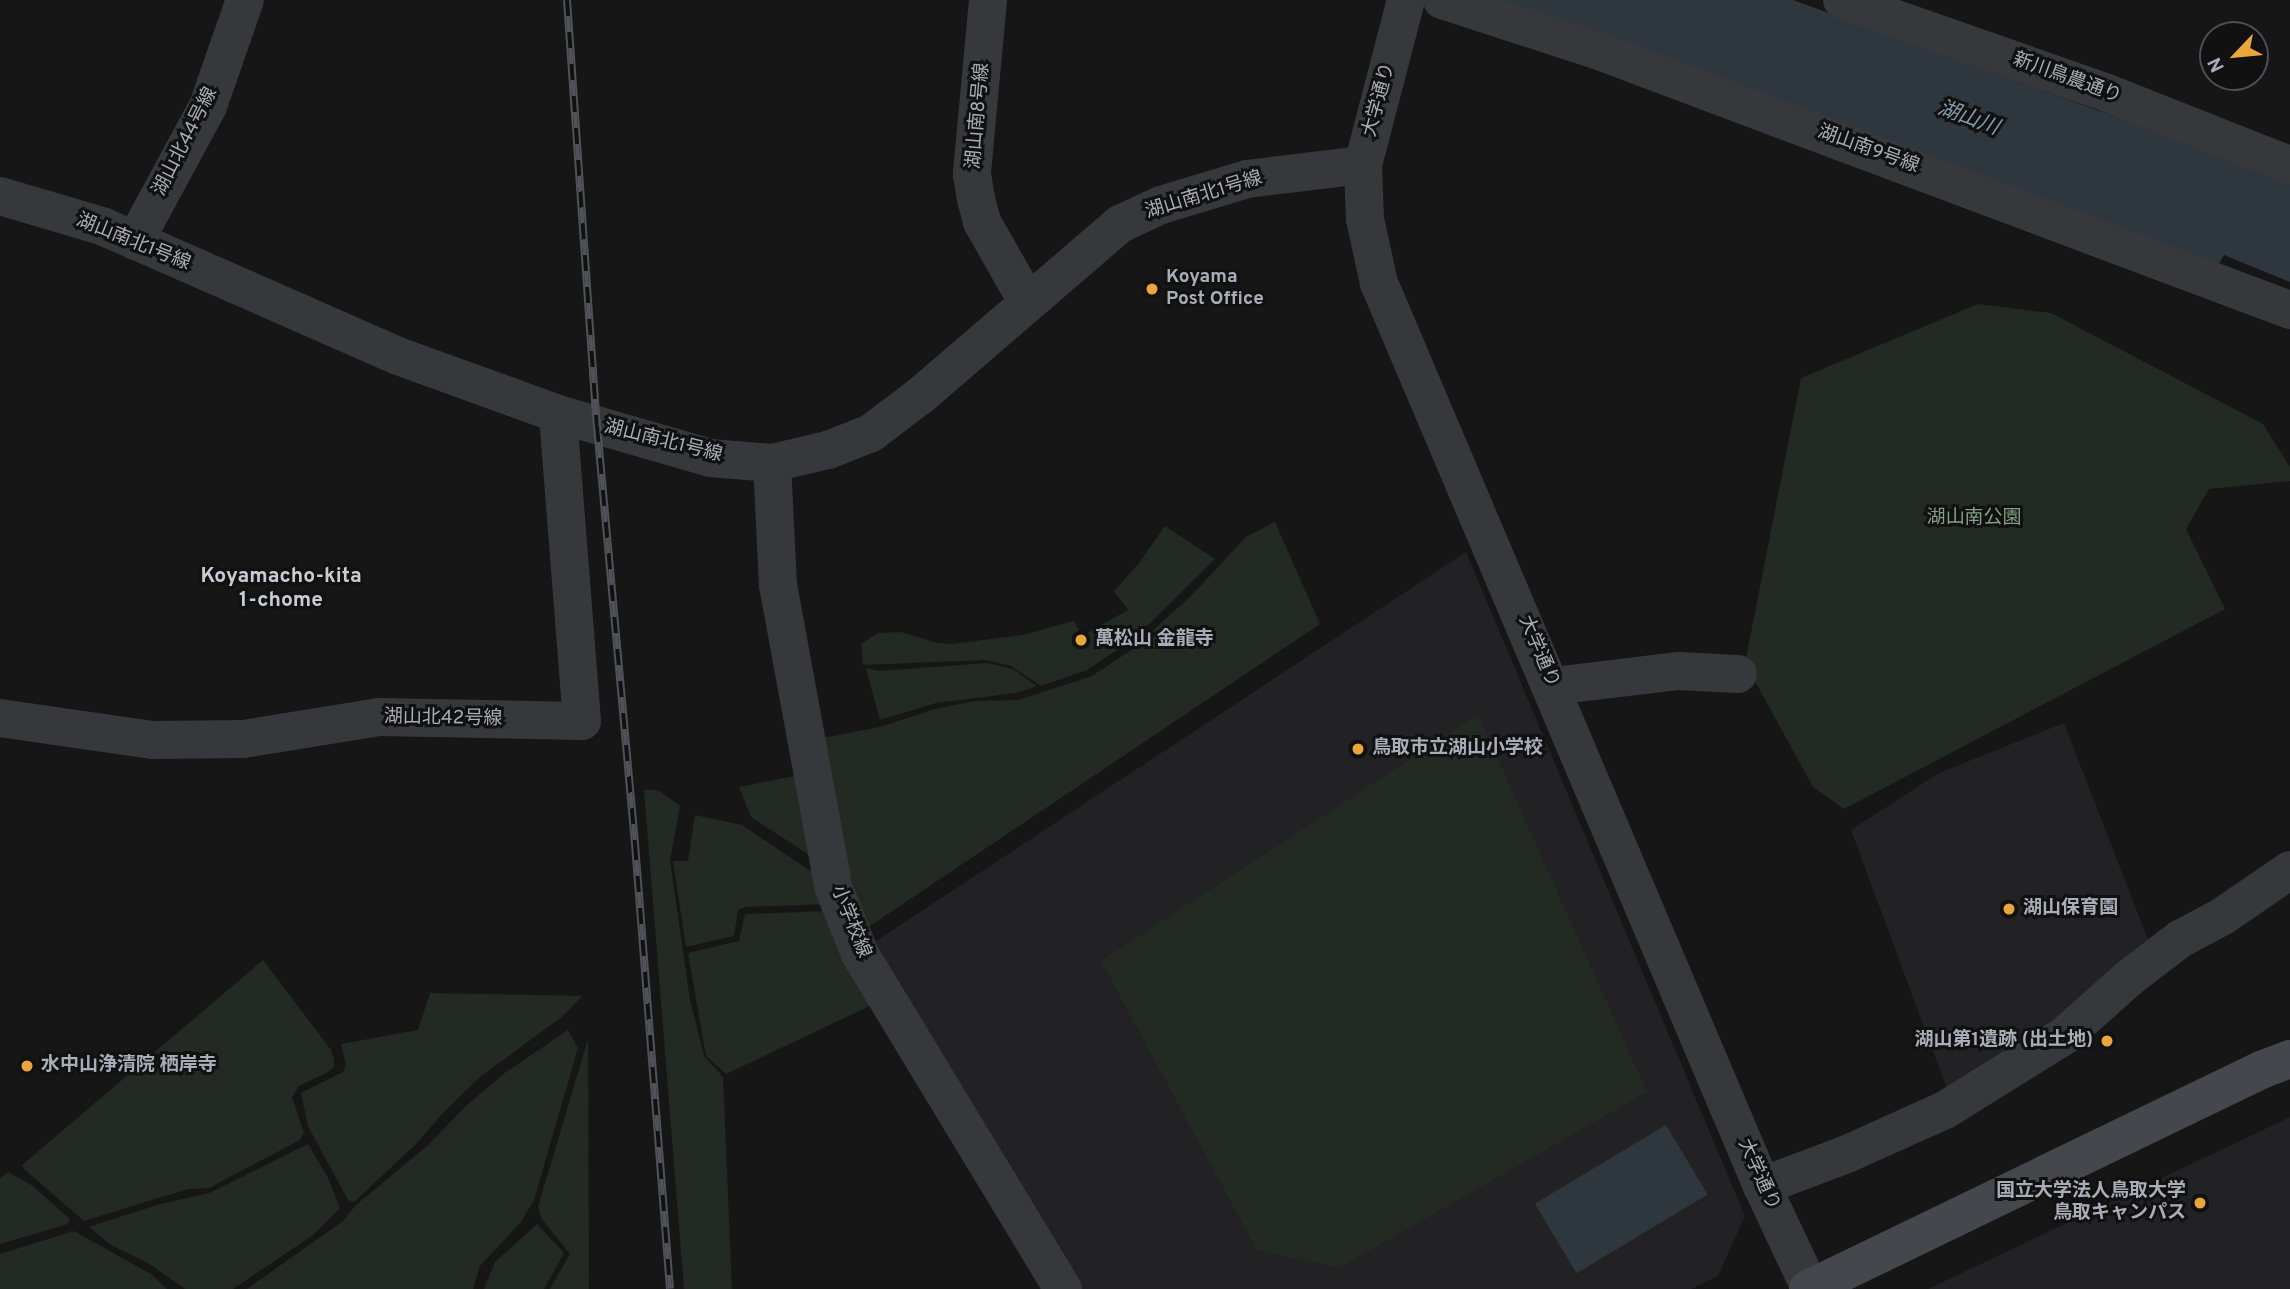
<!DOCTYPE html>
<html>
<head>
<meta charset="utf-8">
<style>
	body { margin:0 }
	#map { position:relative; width:2290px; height:1289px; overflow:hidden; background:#161617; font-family:Overpass,"Noto Sans JP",sans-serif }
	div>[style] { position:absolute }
	.built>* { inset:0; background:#222224 }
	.green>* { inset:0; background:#222a23 }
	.water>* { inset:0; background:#2e373d; transform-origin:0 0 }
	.minor>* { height:38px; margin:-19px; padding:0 19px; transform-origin:19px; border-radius:19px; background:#37383c }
	.tertiary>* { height:38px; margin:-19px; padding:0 19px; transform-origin:19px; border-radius:19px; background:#37383c }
	.secondary>* { height:38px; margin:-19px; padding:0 19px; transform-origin:19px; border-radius:19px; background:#45474c }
	.rail>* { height:8px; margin-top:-4px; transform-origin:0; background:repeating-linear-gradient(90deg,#111112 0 16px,#505257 0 32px); box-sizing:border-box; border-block:2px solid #505257 }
	.dots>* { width:19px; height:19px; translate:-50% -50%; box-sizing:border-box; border:4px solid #111112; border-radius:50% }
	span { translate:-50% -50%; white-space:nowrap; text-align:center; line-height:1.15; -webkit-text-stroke:6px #111112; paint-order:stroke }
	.street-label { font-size:19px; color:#a8adb7 }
	.poi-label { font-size:19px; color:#a8adb7; font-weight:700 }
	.left { translate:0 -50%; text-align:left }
	.right { translate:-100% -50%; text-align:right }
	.park-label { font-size:19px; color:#80a180 }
	.water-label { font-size:21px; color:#809db1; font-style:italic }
	.neighbourhood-label { font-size:21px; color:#c9ccd3; font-weight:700 }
	.north { position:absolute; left:2199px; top:21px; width:70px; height:70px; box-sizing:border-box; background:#111112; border:2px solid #4d4f54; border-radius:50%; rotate:244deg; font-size:19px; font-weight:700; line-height:28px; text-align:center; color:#a8adb7 }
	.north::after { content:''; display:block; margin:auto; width:24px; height:32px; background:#eba63b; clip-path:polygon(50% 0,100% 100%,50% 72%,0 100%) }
</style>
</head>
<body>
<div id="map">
	<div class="built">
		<i style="clip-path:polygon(1466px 552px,1745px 1216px,1718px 1276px,1691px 1289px,1074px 1289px,867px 947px)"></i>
		<i style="clip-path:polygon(2064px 723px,2152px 950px,1950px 1097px,1851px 830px,1939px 773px)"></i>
		<i style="clip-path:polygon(2290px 1117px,2290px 1289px,1928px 1289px)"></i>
	</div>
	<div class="green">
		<i style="clip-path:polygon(1978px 304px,2051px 313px,2263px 424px,2290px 467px,2290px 481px,2209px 489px,2186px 529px,2225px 609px,1844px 809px,1813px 787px,1745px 663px,1801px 378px)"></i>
		<i style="clip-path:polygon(1275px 522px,1320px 624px,864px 930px,817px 739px,880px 727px,935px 709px,975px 701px,1018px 700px,1092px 676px,1130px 651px,1191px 596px,1246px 537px)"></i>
		<i style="clip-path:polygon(1165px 526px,1215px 559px,1135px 638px,1087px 670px,1041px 686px,1011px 666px,985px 660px,863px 665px,861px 644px,878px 633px,901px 632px,938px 643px,952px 644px,1022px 635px,1074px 621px,1082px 636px,1128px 610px,1114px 591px,1139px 563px)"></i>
		<i style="clip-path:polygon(987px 663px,1013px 669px,1037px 686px,1016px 693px,936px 703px,880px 720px,866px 668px,879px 671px)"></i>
		<i style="clip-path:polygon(1478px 715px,1647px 1092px,1339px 1268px,1257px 1250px,1101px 961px)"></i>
		<i style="clip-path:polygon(799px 775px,817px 860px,751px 817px,739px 787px)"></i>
		<i style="clip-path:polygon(644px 790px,658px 790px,680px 806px,670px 860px,690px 1000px,704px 1056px,723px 1077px,732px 1289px,684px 1289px)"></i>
		<i style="clip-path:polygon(695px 815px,742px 825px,821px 878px,827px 904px,745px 907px,738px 910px,734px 936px,686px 947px,673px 861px,688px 861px)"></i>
		<i style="clip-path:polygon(830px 911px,876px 1003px,726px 1074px,706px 1056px,688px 953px,739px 941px,745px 914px)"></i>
		<i style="clip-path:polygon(263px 960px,331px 1050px,334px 1059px,334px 1067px,328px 1072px,299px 1086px,292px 1097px,304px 1133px,300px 1140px,209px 1188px,188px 1189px,84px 1221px,25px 1170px,22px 1165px)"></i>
		<i style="clip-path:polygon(430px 993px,582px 996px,562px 1017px,481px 1076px,442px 1114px,417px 1143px,354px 1202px,348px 1200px,308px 1126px,301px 1093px,343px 1072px,346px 1064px,341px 1044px,418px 1030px)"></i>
		<i style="clip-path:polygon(568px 1030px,578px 1048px,534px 1200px,521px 1222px,480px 1266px,473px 1289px,247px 1289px,343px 1221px,356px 1205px,427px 1146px,467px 1105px,506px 1072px)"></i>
		<i style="clip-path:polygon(588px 1039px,589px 1289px,550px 1289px,570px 1254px,541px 1218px,538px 1207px)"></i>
		<i style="clip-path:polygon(308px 1144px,327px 1176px,340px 1208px,313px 1235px,233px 1289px,185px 1289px,148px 1263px,111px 1245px,89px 1227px,160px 1204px,209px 1193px)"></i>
		<i style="clip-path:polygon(8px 1172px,33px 1186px,70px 1219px,68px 1224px,0 1244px,0 1178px)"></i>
		<i style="clip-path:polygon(537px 1224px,564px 1253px,544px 1289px,484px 1289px,495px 1262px)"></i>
		<i style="clip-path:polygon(74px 1231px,151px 1274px,167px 1289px,0 1289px,0 1254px)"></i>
	</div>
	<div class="water">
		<i style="clip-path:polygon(1493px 0,1793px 0,2290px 180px,2290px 282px,2224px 255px,2217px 267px)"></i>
		<i style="left:1666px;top:1125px;width:81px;height:153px;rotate:59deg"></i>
	</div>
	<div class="minor">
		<i style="left:988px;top:0;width:175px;rotate:95.3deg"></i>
		<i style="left:972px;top:174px;width:25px;rotate:81deg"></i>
		<i style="left:976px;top:199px;width:24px;rotate:75deg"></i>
		<i style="left:982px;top:222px;width:93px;rotate:60.4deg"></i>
		<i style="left:1442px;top:0;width:165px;rotate:18deg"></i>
		<i style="left:1599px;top:51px;width:738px;rotate:20.55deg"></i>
		<i style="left:1842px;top:0;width:281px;rotate:19.3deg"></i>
		<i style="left:2107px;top:93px;width:197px;rotate:21.5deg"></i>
		<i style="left:0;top:196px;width:106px;rotate:16.4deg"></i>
		<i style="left:102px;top:226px;width:323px;rotate:23.7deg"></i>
		<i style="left:398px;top:356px;width:170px;rotate:19.9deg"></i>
		<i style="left:558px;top:414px;width:158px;rotate:16.1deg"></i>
		<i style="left:710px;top:458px;width:62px;rotate:4.6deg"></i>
		<i style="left:772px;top:463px;width:57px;rotate:-13.1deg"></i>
		<i style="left:828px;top:450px;width:46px;rotate:-21.6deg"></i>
		<i style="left:871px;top:433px;width:61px;rotate:-37.1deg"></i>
		<i style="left:920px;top:396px;width:264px;rotate:-40.7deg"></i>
		<i style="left:1120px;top:224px;width:45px;rotate:-24.9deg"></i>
		<i style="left:1161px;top:205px;width:90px;rotate:-16.8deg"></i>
		<i style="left:1247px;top:179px;width:117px;rotate:-6.9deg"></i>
		<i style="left:135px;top:241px;width:153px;rotate:-61.6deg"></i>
		<i style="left:208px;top:106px;width:112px;rotate:-70.8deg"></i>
		<i style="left:772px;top:463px;width:122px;rotate:87.2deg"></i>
		<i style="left:778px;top:585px;width:309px;rotate:79.6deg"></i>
		<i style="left:834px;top:889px;width:70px;rotate:68.2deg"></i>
		<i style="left:860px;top:954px;width:392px;rotate:58.8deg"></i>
		<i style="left:1553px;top:686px;width:127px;rotate:-6.8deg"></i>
		<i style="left:1679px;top:671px;width:59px;rotate:2.9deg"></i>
		<i style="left:0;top:718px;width:154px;rotate:8.2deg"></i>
		<i style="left:152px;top:740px;width:91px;rotate:-0.6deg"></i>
		<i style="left:243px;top:739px;width:138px;rotate:-9.2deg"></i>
		<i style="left:379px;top:717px;width:203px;rotate:1.1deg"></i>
		<i style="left:582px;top:721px;width:308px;rotate:-94.5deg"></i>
		<i style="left:1762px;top:1186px;width:91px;rotate:-20.6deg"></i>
		<i style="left:1847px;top:1154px;width:107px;rotate:-24.2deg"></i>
		<i style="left:1945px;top:1110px;width:140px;rotate:-31.9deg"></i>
		<i style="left:2064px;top:1036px;width:87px;rotate:-41.7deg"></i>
		<i style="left:2129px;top:978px;width:64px;rotate:-37.4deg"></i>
		<i style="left:2180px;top:939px;width:49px;rotate:-28.1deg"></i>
		<i style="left:2223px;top:916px;width:81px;rotate:-34.5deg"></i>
	</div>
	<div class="tertiary">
		<i style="left:1406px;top:0;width:171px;rotate:104.6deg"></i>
		<i style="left:1363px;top:165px;width:54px;rotate:87.9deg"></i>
		<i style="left:1365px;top:219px;width:66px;rotate:77.7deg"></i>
		<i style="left:1379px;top:283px;width:981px;rotate:67.02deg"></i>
		<i style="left:1762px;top:1186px;width:113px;rotate:64.8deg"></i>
	</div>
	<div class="secondary">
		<i style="left:1808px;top:1289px;width:503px;rotate:-25.8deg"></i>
		<i style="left:2261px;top:1070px;width:31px;rotate:-21deg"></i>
	</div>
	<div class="rail">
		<i style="left:567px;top:0;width:427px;rotate:86deg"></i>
		<i style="left:597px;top:426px;width:420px;rotate:84.8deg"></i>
		<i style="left:635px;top:844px;width:446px;rotate:85.5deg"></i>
	</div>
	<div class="dots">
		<i style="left:1152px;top:289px;background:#eba63b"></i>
		<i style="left:1081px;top:640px;background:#eba63b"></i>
		<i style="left:1358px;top:749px;background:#eba63b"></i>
		<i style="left:2009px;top:909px;background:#eba63b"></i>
		<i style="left:2107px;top:1041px;background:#eba63b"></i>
		<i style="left:27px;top:1066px;background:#eba63b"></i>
		<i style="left:2200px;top:1203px;background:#eba63b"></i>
	</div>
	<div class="street-label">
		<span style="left:2067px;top:79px;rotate:20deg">新川鳥農通り</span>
		<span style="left:1380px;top:100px;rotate:-75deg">大学通り</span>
		<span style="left:979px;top:116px;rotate:-85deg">湖山南8号線</span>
		<span style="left:186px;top:142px;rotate:-63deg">湖山北44号線</span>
		<span style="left:1868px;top:150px;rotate:20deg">湖山南9号線</span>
		<span style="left:1204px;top:196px;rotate:-17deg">湖山南北1号線</span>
		<span style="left:133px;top:243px;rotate:22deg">湖山南北1号線</span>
		<span style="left:663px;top:442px;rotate:14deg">湖山南北1号線</span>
		<span style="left:1538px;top:652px;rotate:67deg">大学通り</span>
		<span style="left:443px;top:719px;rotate:1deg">湖山北42号線</span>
		<span style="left:850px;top:922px;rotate:68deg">小学校線</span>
		<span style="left:1758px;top:1175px;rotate:66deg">大学通り</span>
	</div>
	<div class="poi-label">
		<span class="left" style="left:1166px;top:289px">Koyama<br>Post Office</span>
		<span class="left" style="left:1095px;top:640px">萬松山 金龍寺</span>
		<span class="left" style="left:1372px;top:749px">鳥取市立湖山小学校</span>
		<span class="left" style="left:2023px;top:909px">湖山保育園</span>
		<span class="right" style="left:2093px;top:1041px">湖山第1遺跡 (出土地)</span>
		<span class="left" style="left:41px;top:1066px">水中山浄清院 栖岸寺</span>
		<span class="right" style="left:2186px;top:1203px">国立大学法人鳥取大学<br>鳥取キャンパス</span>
	</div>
	<div class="park-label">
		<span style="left:1974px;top:519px">湖山南公園</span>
	</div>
	<div class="water-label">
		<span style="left:1968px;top:119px;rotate:20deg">湖山川</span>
	</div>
	<div class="neighbourhood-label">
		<span style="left:281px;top:589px">Koyamacho-kita<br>1-chome</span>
	</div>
	<div class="north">N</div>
</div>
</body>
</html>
